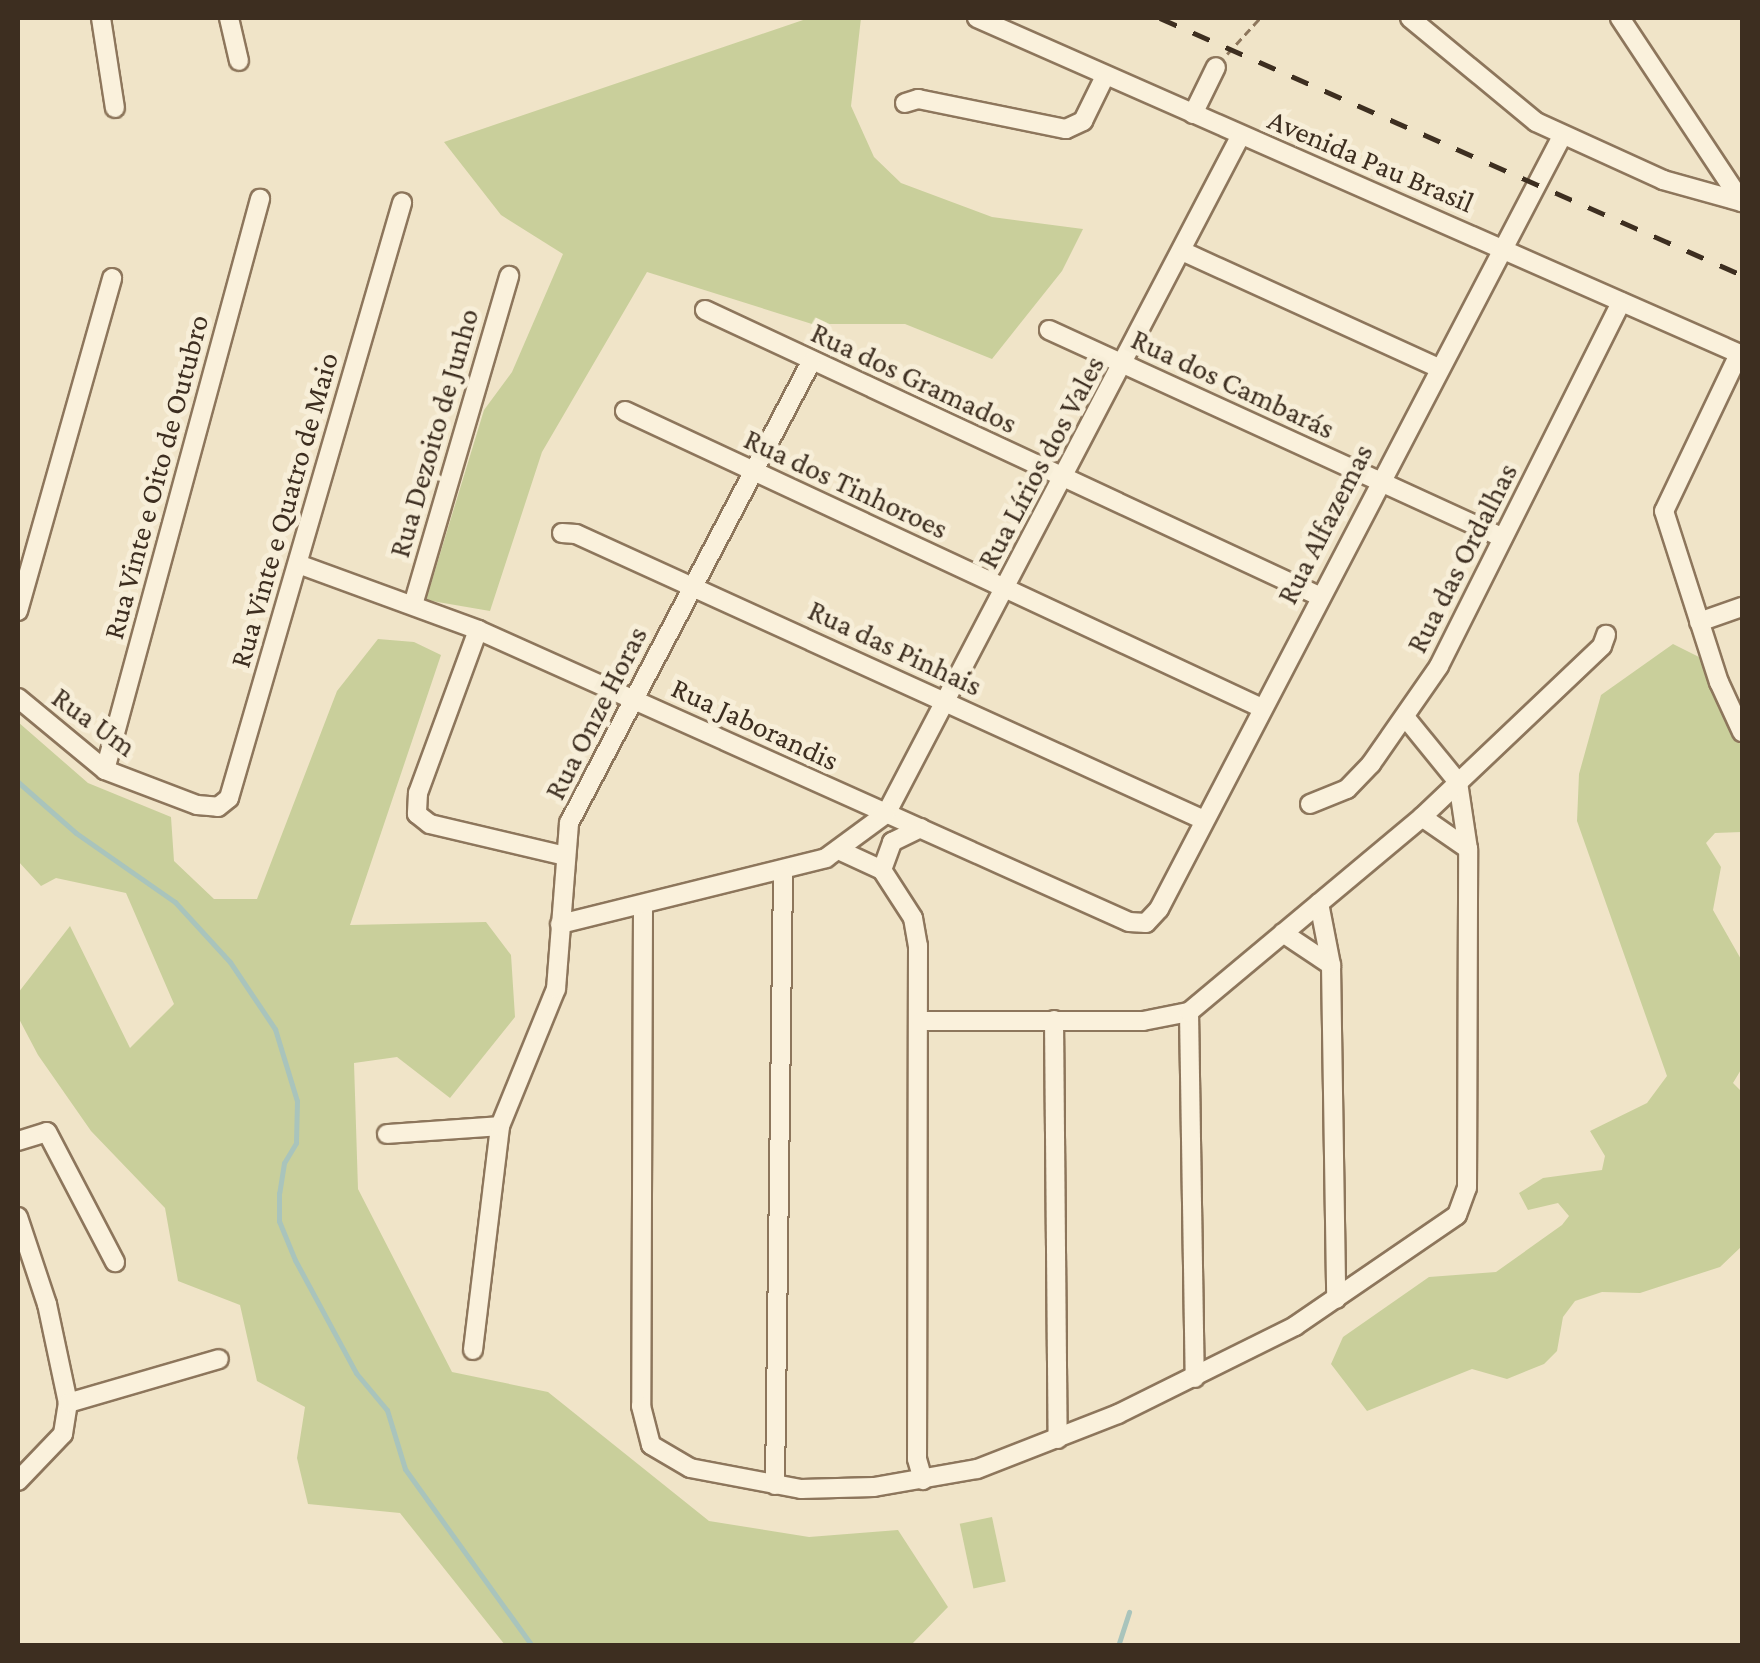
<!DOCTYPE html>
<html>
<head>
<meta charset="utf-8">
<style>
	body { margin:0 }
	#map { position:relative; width:1760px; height:1663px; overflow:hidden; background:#f0e4c8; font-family:"Crimson Pro",serif }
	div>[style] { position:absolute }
	.green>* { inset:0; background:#c9cf9b; transform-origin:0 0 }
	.stream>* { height:5px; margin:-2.5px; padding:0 2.5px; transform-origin:2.5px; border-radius:2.5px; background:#a9c4bc }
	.path>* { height:2.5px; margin-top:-1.25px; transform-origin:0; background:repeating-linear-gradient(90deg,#8d765c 0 8px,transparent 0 13px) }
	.roads { filter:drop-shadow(2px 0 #8d765c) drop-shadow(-2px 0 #8d765c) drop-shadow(0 2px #8d765c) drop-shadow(0 -2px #8d765c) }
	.street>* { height:18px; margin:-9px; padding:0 9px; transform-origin:9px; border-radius:9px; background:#faf1dc }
	.rail>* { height:5px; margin-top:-2.5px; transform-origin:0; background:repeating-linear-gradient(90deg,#3d2e20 0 18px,transparent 0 36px) }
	span { translate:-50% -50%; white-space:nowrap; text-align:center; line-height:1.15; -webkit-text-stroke:10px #f7eed8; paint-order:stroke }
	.street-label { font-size:30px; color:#3d2e20 }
	.frame { position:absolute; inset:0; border:20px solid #3d2e20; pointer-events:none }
</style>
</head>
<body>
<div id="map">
	<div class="green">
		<i style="clip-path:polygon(809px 18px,861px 18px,851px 106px,874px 157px,901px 183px,992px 217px,1083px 229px,1062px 271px,992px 359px,905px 324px,812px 324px,647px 272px,542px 452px,490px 611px,426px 600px,484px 410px,512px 372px,563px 254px,501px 215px,444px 142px)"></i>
		<i style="clip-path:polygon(378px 639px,414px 642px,441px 655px,350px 925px,486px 922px,511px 955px,515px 1017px,450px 1098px,397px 1057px,354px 1063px,358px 1189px,452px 1372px,548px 1392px,709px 1521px,809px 1537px,898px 1530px,948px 1607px,911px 1645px,505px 1645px,400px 1513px,308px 1504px,297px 1458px,305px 1407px,257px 1381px,240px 1305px,178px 1281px,165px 1208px,91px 1131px,38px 1055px,18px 1017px,18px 993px,70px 926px,130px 1048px,174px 1004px,126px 893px,56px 878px,41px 886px,18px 861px,18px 722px,88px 783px,171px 817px,174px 861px,214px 899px,257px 899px,337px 691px)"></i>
		<i style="clip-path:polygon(1673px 644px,1699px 657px,1742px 747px,1742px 832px,1715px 833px,1706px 843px,1721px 867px,1713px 910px,1742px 961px,1742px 1068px,1733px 1083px,1742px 1092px,1742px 1246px,1720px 1267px,1640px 1293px,1602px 1292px,1575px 1301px,1563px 1317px,1557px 1351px,1544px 1364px,1507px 1379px,1472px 1369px,1367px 1411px,1331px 1364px,1343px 1337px,1429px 1277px,1496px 1272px,1562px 1225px,1569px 1216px,1558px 1203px,1528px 1210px,1519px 1193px,1543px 1178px,1602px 1170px,1605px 1156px,1590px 1131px,1647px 1103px,1667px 1076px,1577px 821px,1579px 774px,1601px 695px)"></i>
		<i style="left:992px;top:1517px;width:66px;height:33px;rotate:78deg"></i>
	</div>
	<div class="stream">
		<i style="left:18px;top:782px;width:77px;rotate:41.3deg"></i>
		<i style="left:76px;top:833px;width:121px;rotate:34.9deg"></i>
		<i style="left:175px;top:902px;width:81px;rotate:47.5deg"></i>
		<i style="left:230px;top:962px;width:81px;rotate:56.1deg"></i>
		<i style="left:275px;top:1029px;width:75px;rotate:73deg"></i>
		<i style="left:297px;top:1101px;width:42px;rotate:91.4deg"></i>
		<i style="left:296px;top:1143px;width:23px;rotate:121deg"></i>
		<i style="left:284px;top:1163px;width:30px;rotate:99deg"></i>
		<i style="left:279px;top:1193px;width:28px;rotate:90deg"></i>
		<i style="left:279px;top:1221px;width:42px;rotate:67.7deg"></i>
		<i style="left:295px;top:1260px;width:128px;rotate:61.6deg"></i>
		<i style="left:356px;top:1373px;width:48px;rotate:50deg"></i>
		<i style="left:387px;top:1410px;width:62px;rotate:73deg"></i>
		<i style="left:405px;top:1469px;width:218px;rotate:54.3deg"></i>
		<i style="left:1118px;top:1646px;width:36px;rotate:-72deg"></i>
	</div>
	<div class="path">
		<i style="left:1227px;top:54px;width:49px;rotate:-47.5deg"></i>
	</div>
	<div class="roads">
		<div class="street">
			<i style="left:101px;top:18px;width:91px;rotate:81.2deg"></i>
			<i style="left:229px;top:18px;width:44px;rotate:76.9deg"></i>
			<i style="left:977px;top:18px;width:836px;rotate:23.77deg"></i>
			<i style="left:1410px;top:18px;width:163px;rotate:39.5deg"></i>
			<i style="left:1536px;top:122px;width:140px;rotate:24.5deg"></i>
			<i style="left:1663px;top:180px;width:82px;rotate:15.6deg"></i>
			<i style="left:1620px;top:18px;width:221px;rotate:56.5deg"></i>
			<i style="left:905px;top:103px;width:14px;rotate:-17deg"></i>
			<i style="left:918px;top:99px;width:151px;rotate:11.5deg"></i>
			<i style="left:1066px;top:129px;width:19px;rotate:-25deg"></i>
			<i style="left:1083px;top:121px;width:50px;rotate:-63.9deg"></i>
			<i style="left:1193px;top:114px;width:52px;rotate:-63.9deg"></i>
			<i style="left:1182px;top:251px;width:280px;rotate:24.5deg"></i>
			<i style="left:705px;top:310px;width:677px;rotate:24.98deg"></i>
			<i style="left:1049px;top:330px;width:499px;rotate:24.6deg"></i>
			<i style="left:1739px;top:354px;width:174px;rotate:115.5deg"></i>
			<i style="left:1664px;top:511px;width:180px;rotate:72.2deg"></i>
			<i style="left:1719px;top:682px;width:55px;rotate:65.3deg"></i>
			<i style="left:625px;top:411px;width:703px;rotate:25deg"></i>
			<i style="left:562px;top:533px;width:14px;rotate:4deg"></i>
			<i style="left:576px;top:534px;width:690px;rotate:24.49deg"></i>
			<i style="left:298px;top:564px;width:192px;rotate:20.1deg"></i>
			<i style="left:478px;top:630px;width:713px;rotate:24.16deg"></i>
			<i style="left:1129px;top:922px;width:17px;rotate:3deg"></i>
			<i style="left:1146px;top:923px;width:19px;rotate:-47deg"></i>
			<i style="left:1159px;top:909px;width:872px;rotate:-62.46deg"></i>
			<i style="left:413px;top:605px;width:343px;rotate:-73.7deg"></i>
			<i style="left:18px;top:611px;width:346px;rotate:-74.2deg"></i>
			<i style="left:1699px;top:622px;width:46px;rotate:-19.2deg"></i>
			<i style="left:478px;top:630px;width:174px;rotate:110.2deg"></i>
			<i style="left:418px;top:793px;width:21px;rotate:93deg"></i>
			<i style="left:417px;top:814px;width:16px;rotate:38deg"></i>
			<i style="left:430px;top:824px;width:139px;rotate:13.3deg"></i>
			<i style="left:18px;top:698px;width:113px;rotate:39.6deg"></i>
			<i style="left:105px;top:770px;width:98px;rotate:20.8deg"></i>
			<i style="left:197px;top:805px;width:21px;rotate:5deg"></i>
			<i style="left:218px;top:807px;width:14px;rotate:-39deg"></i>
			<i style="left:229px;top:798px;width:620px;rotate:-73.79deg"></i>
			<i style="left:105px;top:770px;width:592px;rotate:-74.81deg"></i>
			<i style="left:1310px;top:804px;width:40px;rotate:-22deg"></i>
			<i style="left:1347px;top:789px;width:35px;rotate:-46deg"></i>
			<i style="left:1371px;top:764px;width:119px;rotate:-55.2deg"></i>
			<i style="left:1439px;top:666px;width:407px;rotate:-63.4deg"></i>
			<i style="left:886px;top:814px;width:766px;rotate:-62.4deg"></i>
			<i style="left:1422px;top:817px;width:56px;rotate:34.8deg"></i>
			<i style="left:843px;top:852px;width:43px;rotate:24.8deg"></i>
			<i style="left:882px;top:870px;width:57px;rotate:57.1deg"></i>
			<i style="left:913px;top:918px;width:28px;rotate:80deg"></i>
			<i style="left:918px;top:946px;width:513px;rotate:90.11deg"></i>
			<i style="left:917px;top:1459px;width:22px;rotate:74deg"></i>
			<i style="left:882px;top:870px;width:30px;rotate:-70deg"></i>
			<i style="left:892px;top:842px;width:32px;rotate:-26deg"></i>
			<i style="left:1319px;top:903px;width:63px;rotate:79deg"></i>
			<i style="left:1331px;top:965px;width:334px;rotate:89.1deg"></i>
			<i style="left:643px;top:909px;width:497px;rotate:90.2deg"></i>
			<i style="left:641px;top:1406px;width:40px;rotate:75.6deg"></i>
			<i style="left:651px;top:1445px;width:45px;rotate:30.5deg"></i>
			<i style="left:690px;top:1468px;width:113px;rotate:10.7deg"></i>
			<i style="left:801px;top:1489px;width:73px;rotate:-1.6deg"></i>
			<i style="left:874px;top:1487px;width:105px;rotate:-9.9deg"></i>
			<i style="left:977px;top:1469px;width:151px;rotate:-21.3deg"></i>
			<i style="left:1118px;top:1414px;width:198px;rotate:-26.4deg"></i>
			<i style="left:1295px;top:1326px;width:196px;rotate:-34.4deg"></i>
			<i style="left:1457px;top:1215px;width:29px;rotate:-70deg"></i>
			<i style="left:1467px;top:1188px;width:339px;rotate:-89.8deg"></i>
			<i style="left:1468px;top:849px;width:68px;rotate:-98.5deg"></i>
			<i style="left:1458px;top:782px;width:84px;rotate:-129.2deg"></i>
			<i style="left:560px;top:924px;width:274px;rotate:-13.9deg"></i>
			<i style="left:826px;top:858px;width:74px;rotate:-36.3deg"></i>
			<i style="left:1283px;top:933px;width:58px;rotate:33.7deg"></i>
			<i style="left:1189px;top:1012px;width:366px;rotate:89.1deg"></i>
			<i style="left:1054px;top:1020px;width:419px;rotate:89.5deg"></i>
			<i style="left:921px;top:1021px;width:222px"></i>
			<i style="left:1143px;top:1021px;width:47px;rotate:-11.1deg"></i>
			<i style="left:1189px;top:1012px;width:304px;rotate:-39.9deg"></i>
			<i style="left:1422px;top:817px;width:248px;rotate:-43.5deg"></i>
			<i style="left:1602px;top:646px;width:12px;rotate:-70deg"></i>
			<i style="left:387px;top:1134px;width:113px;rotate:-4deg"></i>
			<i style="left:18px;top:1141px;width:30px;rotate:-17deg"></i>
			<i style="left:47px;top:1132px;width:147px;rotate:62.4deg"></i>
			<i style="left:18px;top:1217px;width:92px;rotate:71.6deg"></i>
			<i style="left:47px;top:1304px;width:101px;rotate:78deg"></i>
			<i style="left:473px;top:1350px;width:226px;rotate:-83.1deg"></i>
			<i style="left:500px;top:1126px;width:148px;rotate:-67.8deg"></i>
			<i style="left:556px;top:989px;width:167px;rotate:-85.5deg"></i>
			<i style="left:569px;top:823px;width:521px;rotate:-62.3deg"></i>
			<i style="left:18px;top:1481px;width:65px;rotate:-46.2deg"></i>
			<i style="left:63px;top:1434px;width:31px;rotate:-81deg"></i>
			<i style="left:68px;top:1403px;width:157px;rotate:-16.2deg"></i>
			<i style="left:775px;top:1485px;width:613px;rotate:-89.25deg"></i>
		</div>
	</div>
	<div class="rail">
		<i style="left:1160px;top:18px;width:636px;rotate:23.83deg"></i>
	</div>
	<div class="street-label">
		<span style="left:1371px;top:161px;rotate:23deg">Avenida Pau Brasil</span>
		<span style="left:914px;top:378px;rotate:25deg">Rua dos Gramados</span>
		<span style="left:1233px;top:384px;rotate:25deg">Rua dos Cambarás</span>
		<span style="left:434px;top:433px;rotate:-74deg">Rua Dezoito de Junho</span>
		<span style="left:1041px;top:462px;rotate:-62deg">Rua Lírios dos Vales</span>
		<span style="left:156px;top:477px;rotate:-75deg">Rua Vinte e Oito de Outubro</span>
		<span style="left:846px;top:484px;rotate:25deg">Rua dos Tinhoroes</span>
		<span style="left:284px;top:510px;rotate:-74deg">Rua Vinte e Quatro de Maio</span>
		<span style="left:1325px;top:524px;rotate:-63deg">Rua Alfazemas</span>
		<span style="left:1462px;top:558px;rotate:-63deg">Rua das Ordalhas</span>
		<span style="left:895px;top:648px;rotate:25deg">Rua das Pinhais</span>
		<span style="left:596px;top:713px;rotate:-63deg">Rua Onze Horas</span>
		<span style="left:94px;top:722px;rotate:36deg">Rua Um</span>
		<span style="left:755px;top:724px;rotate:25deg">Rua Jaborandis</span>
	</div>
	<div class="frame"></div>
</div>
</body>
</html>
